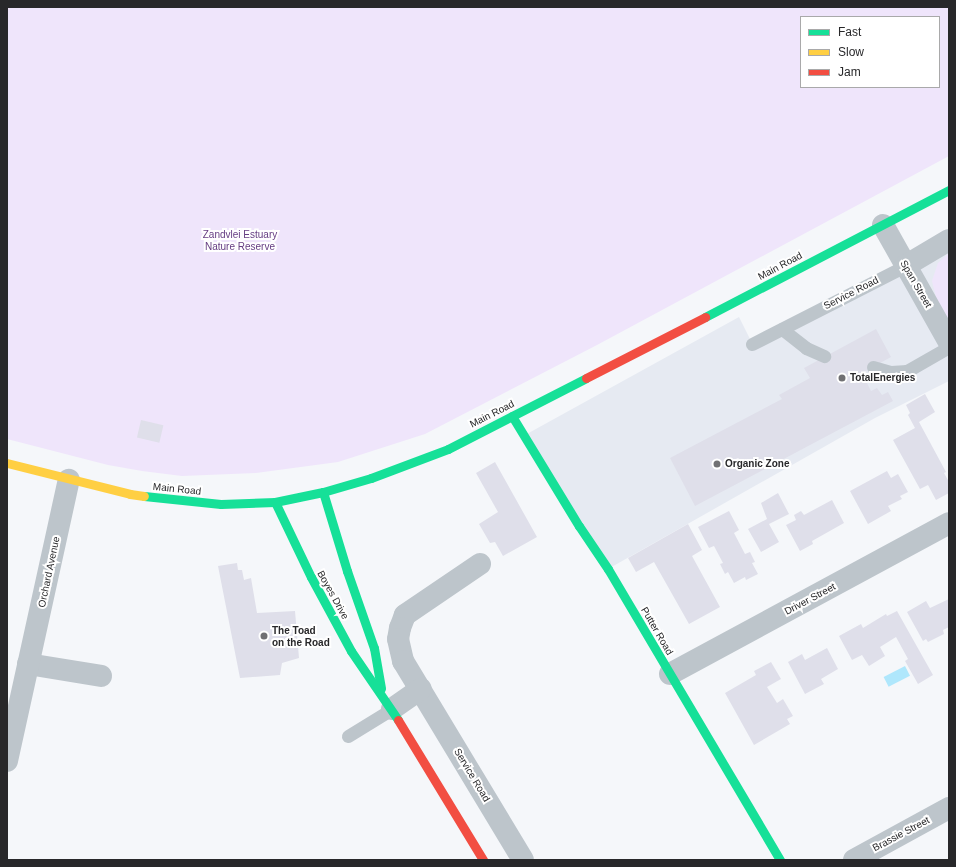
<!DOCTYPE html>
<html>
<head>
<meta charset="utf-8">
<style>
	body { margin:0 }
	#map { position:relative; width:956px; height:867px; overflow:hidden; background:#f5f7fa; font-family:Arial,sans-serif }
	div>[style] { position:absolute }
	.built>* { inset:0; background:#e6eaf2 }
	.green>* { inset:0; background:#efe5fb }
	.water>* { inset:0; background:#afe7fc; transform-origin:0 0 }
	.building>* { inset:0; background:#dfdfea; transform-origin:0 0 }
	.lane>* { height:13px; margin:-6.5px; padding:0 6.5px; transform-origin:6.5px; border-radius:6.5px; background:#bdc5cb }
	.street>* { height:22px; margin:-11px; padding:0 11px; transform-origin:11px; border-radius:11px; background:#bdc5cb }
	.fast>* { height:9px; margin:-4.5px; padding:0 4.5px; transform-origin:4.5px; border-radius:4.5px; background:#16e098 }
	.slow>* { height:9px; margin:-4.5px; padding:0 4.5px; transform-origin:4.5px; border-radius:4.5px; background:#ffcf43 }
	.jam>* { height:9px; margin:-4.5px; padding:0 4.5px; transform-origin:4.5px; border-radius:4.5px; background:#f24e42 }
	.dots>* { width:11px; height:11px; translate:-50% -50%; box-sizing:border-box; border:2px solid #fff; border-radius:50% }
	span { translate:-50% -50%; white-space:nowrap; text-align:center; line-height:1.15; -webkit-text-stroke:4px #fff; paint-order:stroke }
	.park-label { font-size:10px; color:#653d82 }
	.street-label { font-size:10px; color:#28282a }
	.poi-label { font-size:10px; color:#28282a; font-weight:700 }
	.left { translate:0 -50%; text-align:left }
	.frame { position:absolute; inset:0; border:8px solid #28282a; pointer-events:none }
	.legend { position:absolute; left:800px; top:16px; width:140px; height:72px; box-sizing:border-box; background:#fff; border:1px solid #a9a9aa; margin:0; padding:5px 7px; list-style:none; font-size:12px; color:#28282a }
	.legend li { display:flex; align-items:center; gap:8px; height:20px }
	.legend b { width:20px; border:1px solid #a9a9aa }
</style>
</head>
<body>
<div id="map">
	<div class="built">
		<i style="clip-path:polygon(949px 240px,949px 381px,875px 418px,608px 569px,525px 435px,739px 317px,752px 343px)"></i>
	</div>
	<div class="green">
		<i style="clip-path:polygon(evenodd,7px 7px,949px 7px,949px 156px,597px 345px,425px 434px,338px 462px,256px 473px,182px 476px,142px 471px,108px 465px,7px 439px,7px 7px,801px 17px,939px 17px,939px 87px,801px 87px,801px 17px)"></i>
		<i style="clip-path:polygon(949px 253px,949px 321px,936px 297px,932px 281px,938px 263px)"></i>
	</div>
	<div class="water">
		<i style="left:905px;top:666px;width:11px;height:24px;rotate:63deg"></i>
	</div>
	<div class="building">
		<i style="clip-path:polygon(876px 329px,891px 357px,862px 373px,871px 391px,877px 388px,882px 395px,888px 392px,893px 401px,695px 506px,670px 458px,782px 399px,779px 395px,810px 378px,804px 368px)"></i>
		<i style="clip-path:polygon(925px 394px,935px 412px,919px 422px,946px 472px,944px 473px,949px 482px,949px 493px,936px 500px,928px 485px,920px 489px,893px 440px,915px 428px,908px 415px,910px 413px,906px 405px)"></i>
		<i style="left:141px;top:420px;width:23px;height:18px;rotate:13deg"></i>
		<i style="clip-path:polygon(495px 462px,537px 537px,503px 556px,495px 542px,490px 543px,479px 524px,498px 512px,476px 473px)"></i>
		<i style="clip-path:polygon(887px 471px,891px 478px,898px 474px,908px 492px,900px 496px,902px 499px,888px 506px,891px 511px,868px 524px,850px 491px)"></i>
		<i style="clip-path:polygon(778px 493px,789px 514px,769px 524px,779px 542px,761px 552px,748px 529px,767px 519px,761px 503px)"></i>
		<i style="clip-path:polygon(832px 500px,844px 523px,812px 541px,813px 544px,800px 551px,786px 525px,796px 520px,794px 515px,801px 511px,804px 515px)"></i>
		<i style="clip-path:polygon(729px 511px,739px 530px,734px 533px,745px 554px,750px 552px,755px 562px,752px 563px,758px 574px,746px 580px,745px 577px,734px 583px,728px 572px,725px 574px,720px 564px,723px 563px,714px 546px,709px 548px,698px 527px)"></i>
		<i style="clip-path:polygon(688px 524px,702px 550px,692px 556px,720px 607px,689px 624px,654px 562px,636px 572px,628px 558px)"></i>
		<i style="clip-path:polygon(237px 563px,238px 570px,242px 570px,244px 580px,251px 578px,257px 613px,295px 611px,299px 658px,282px 663px,280px 675px,240px 678px,218px 566px)"></i>
		<i style="clip-path:polygon(949px 599px,949px 627px,943px 630px,944px 634px,928px 642px,926px 639px,923px 641px,907px 612px,926px 601px,930px 608px)"></i>
		<i style="clip-path:polygon(897px 611px,933px 675px,918px 684px,905px 661px,908px 659px,896px 637px,880px 647px,885px 656px,869px 666px,862px 655px,852px 660px,839px 636px,861px 624px,863px 628px,886px 614px,887px 616px)"></i>
		<i style="clip-path:polygon(827px 648px,838px 669px,821px 679px,824px 684px,805px 694px,788px 662px,802px 654px,805px 660px)"></i>
		<i style="clip-path:polygon(771px 662px,781px 679px,767px 687px,777px 703px,783px 699px,793px 716px,787px 719px,790px 724px,754px 745px,725px 693px,756px 675px,754px 671px)"></i>
	</div>
	<div class="lane">
		<i style="left:782px;top:329px;width:31px;rotate:38deg"></i>
		<i style="left:806px;top:348px;width:20px;rotate:24deg"></i>
		<i style="left:752px;top:344px;width:172px;rotate:-27deg"></i>
		<i style="left:873px;top:367px;width:19px;rotate:16deg"></i>
		<i style="left:891px;top:372px;width:16px;rotate:-4deg"></i>
		<i style="left:907px;top:371px;width:48px;rotate:-29.7deg"></i>
		<i style="left:348px;top:736px;width:52px;rotate:-31.5deg"></i>
	</div>
	<div class="street">
		<i style="left:883px;top:225px;width:134px;rotate:60.6deg"></i>
		<i style="left:905px;top:266px;width:51px;rotate:-30.6deg"></i>
		<i style="left:480px;top:564px;width:91px;rotate:145.8deg"></i>
		<i style="left:405px;top:615px;width:14px;rotate:111deg"></i>
		<i style="left:400px;top:628px;width:11px;rotate:100deg"></i>
		<i style="left:398px;top:639px;width:23px;rotate:77deg"></i>
		<i style="left:403px;top:661px;width:232px;rotate:58.9deg"></i>
		<i style="left:28px;top:664px;width:74px;rotate:9.3deg"></i>
		<i style="left:670px;top:674px;width:317px;rotate:-28.4deg"></i>
		<i style="left:392px;top:709px;width:35px;rotate:-35deg"></i>
		<i style="left:7px;top:761px;width:288px;rotate:-77.6deg"></i>
		<i style="left:854px;top:860px;width:108px;rotate:-28.7deg"></i>
	</div>
	<div class="fast">
		<i style="left:705px;top:317px;width:275px;rotate:-27.5deg"></i>
		<i style="left:512px;top:416px;width:129px;rotate:58.7deg"></i>
		<i style="left:579px;top:526px;width:52px;rotate:56deg"></i>
		<i style="left:608px;top:569px;width:338px;rotate:59.4deg"></i>
		<i style="left:323px;top:492px;width:83px;rotate:73.1deg"></i>
		<i style="left:347px;top:571px;width:82px;rotate:70.7deg"></i>
		<i style="left:374px;top:648px;width:41px;rotate:80.1deg"></i>
		<i style="left:144px;top:496px;width:77px;rotate:5.9deg"></i>
		<i style="left:221px;top:504px;width:54px;rotate:-2.1deg"></i>
		<i style="left:275px;top:502px;width:49px;rotate:-11.8deg"></i>
		<i style="left:323px;top:492px;width:50px;rotate:-16.3deg"></i>
		<i style="left:371px;top:478px;width:82px;rotate:-20.6deg"></i>
		<i style="left:448px;top:449px;width:155px;rotate:-27.2deg"></i>
		<i style="left:275px;top:502px;width:83px;rotate:64.4deg"></i>
		<i style="left:311px;top:577px;width:84px;rotate:61.6deg"></i>
		<i style="left:351px;top:651px;width:83px;rotate:55.7deg"></i>
	</div>
	<div class="slow">
		<i style="left:7px;top:463px;width:127px;rotate:14.1deg"></i>
		<i style="left:130px;top:494px;width:14px;rotate:8deg"></i>
	</div>
	<div class="jam">
		<i style="left:586px;top:378px;width:134px;rotate:-27.1deg"></i>
		<i style="left:398px;top:720px;width:164px;rotate:58.7deg"></i>
	</div>
	<div class="dots">
		<i style="left:842px;top:378px;background:#707073"></i>
		<i style="left:717px;top:464px;background:#707073"></i>
		<i style="left:264px;top:636px;background:#707073"></i>
	</div>
	<div class="park-label">
		<span style="left:240px;top:240px">Zandvlei Estuary<br>Nature Reserve</span>
	</div>
	<div class="street-label">
		<span style="left:780px;top:266px;rotate:-28deg">Main Road</span>
		<span style="left:916px;top:284px;rotate:60deg">Span Street</span>
		<span style="left:851px;top:293px;rotate:-27deg">Service Road</span>
		<span style="left:492px;top:414px;rotate:-27deg">Main Road</span>
		<span style="left:177px;top:489px;rotate:6deg">Main Road</span>
		<span style="left:49px;top:572px;rotate:-78deg">Orchard Avenue</span>
		<span style="left:333px;top:595px;rotate:61deg">Boyes Drive</span>
		<span style="left:810px;top:599px;rotate:-28deg">Driver Street</span>
		<span style="left:657px;top:631px;rotate:60deg">Putter Road</span>
		<span style="left:472px;top:775px;rotate:59deg">Service Road</span>
		<span style="left:901px;top:834px;rotate:-28deg">Brassie Street</span>
	</div>
	<div class="poi-label">
		<span class="left" style="left:850px;top:378px">TotalEnergies</span>
		<span class="left" style="left:725px;top:464px">Organic Zone</span>
		<span class="left" style="left:272px;top:636px">The Toad<br>on the Road</span>
	</div>
	<div class="frame"></div>
	<ul class="legend">
	<li><b style="height:5px;background:#16e098"></b>Fast</li>
	<li><b style="height:5px;background:#ffcf43"></b>Slow</li>
	<li><b style="height:5px;background:#f24e42"></b>Jam</li>
	</ul>
</div>
</body>
</html>
